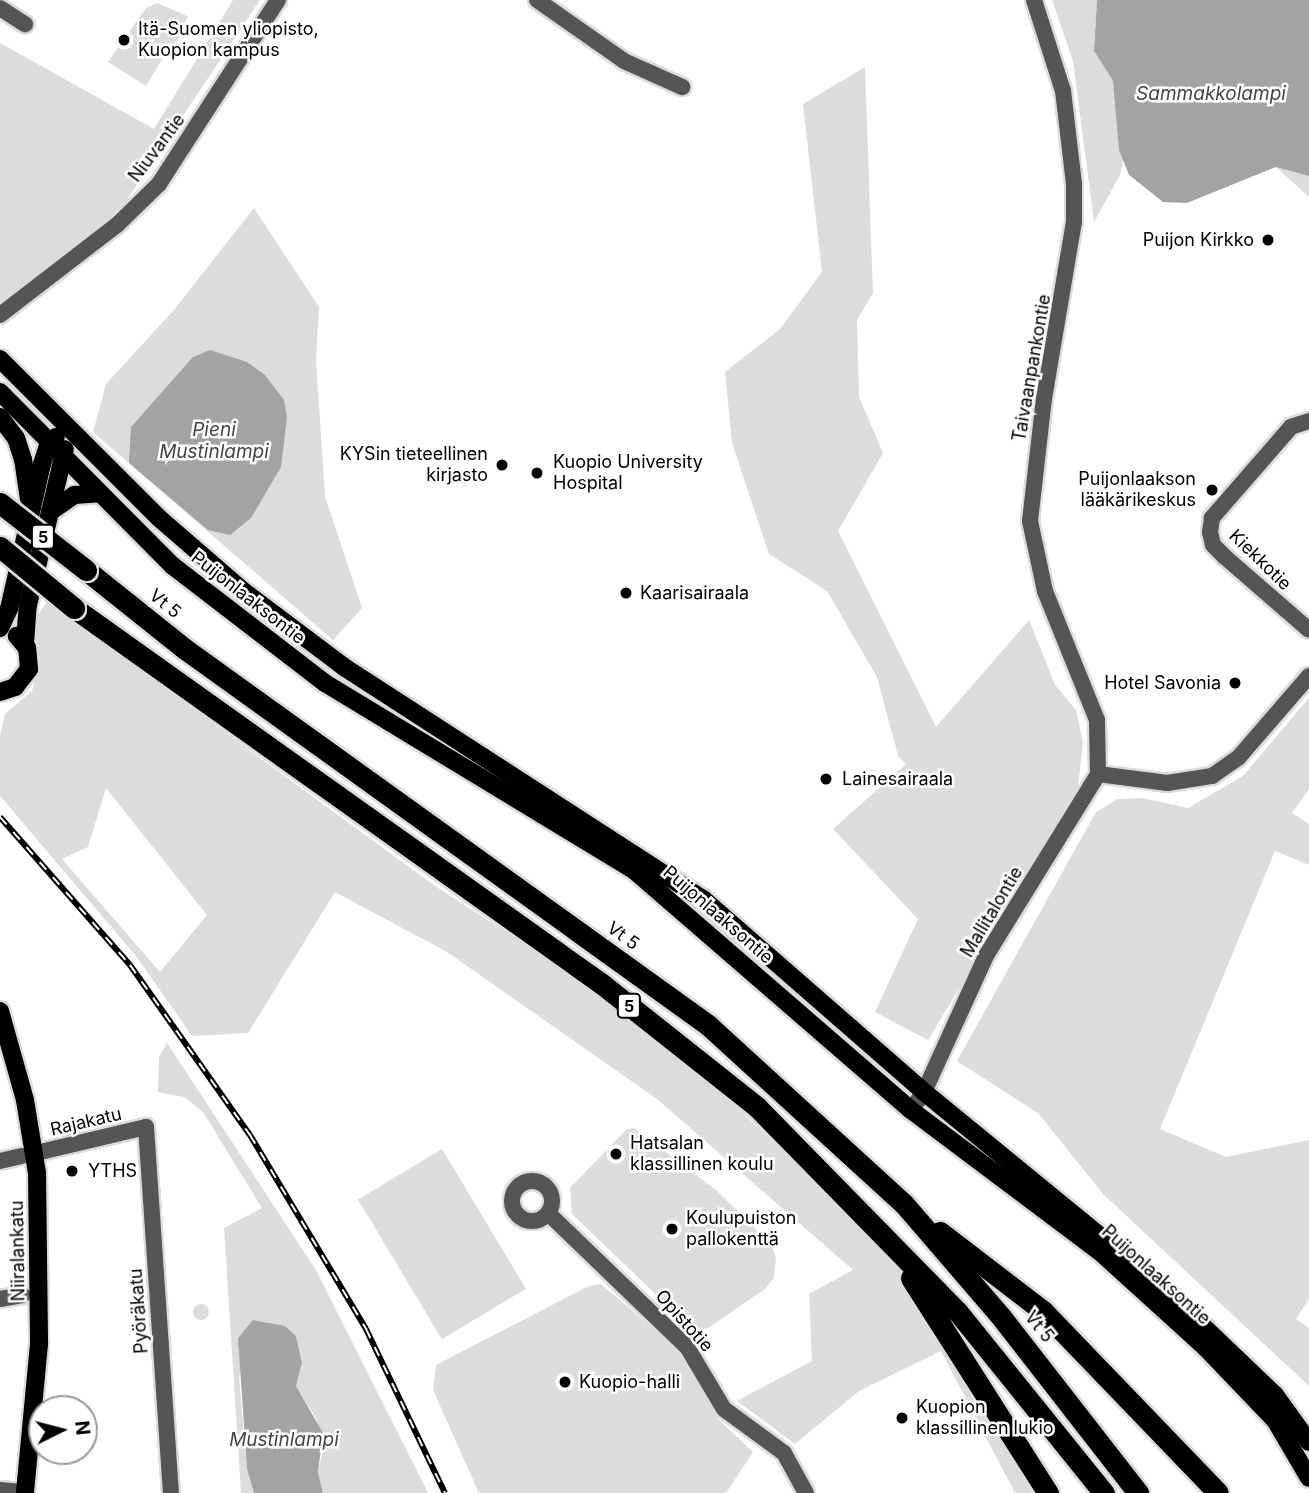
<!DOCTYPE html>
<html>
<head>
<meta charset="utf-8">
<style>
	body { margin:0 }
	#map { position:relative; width:1309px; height:1493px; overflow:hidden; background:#fff; font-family:Inter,sans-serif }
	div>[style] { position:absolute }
	.green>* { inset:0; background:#dcdcdc; transform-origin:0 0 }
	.round { border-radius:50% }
	.water>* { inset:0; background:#a3a3a3 }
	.roads { filter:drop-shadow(2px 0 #dbdbdb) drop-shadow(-2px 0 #dbdbdb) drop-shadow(0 2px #dbdbdb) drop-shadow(0 -2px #dbdbdb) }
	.minor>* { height:16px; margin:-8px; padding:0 8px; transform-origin:8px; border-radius:8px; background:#555 }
	.minor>.ring { margin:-8px; padding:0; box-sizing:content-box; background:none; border:16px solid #555; border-radius:50% }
	.major>* { height:18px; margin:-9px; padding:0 9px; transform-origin:9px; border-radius:9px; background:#000 }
	.highway>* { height:21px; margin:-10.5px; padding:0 10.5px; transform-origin:10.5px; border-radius:10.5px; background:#000 }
	.rail>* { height:6px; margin-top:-3px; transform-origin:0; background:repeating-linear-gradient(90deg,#fff 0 10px,#000 0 20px); box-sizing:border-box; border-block:2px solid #000 }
	.bridges { filter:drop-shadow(2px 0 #dbdbdb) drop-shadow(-2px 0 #dbdbdb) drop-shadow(0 2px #dbdbdb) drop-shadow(0 -2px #dbdbdb) }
	.highway-bridge>* { height:21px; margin:-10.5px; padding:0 10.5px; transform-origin:10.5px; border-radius:10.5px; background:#000 }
	.dots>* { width:19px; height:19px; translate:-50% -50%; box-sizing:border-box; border:4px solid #fff; border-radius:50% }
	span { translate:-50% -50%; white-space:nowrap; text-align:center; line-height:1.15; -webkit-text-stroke:5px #fff; paint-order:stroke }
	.shield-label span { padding:2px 5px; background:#fff; border:2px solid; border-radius:5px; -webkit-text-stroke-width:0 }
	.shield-label { font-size:16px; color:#000; font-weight:700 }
	.poi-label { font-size:18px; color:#000 }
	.left { translate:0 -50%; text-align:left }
	.right { translate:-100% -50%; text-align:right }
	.street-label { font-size:18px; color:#000 }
	.water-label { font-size:19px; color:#444; font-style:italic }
	.north { position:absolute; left:28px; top:1395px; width:70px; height:70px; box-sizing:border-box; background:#fff; border:2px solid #999; border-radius:50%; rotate:84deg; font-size:19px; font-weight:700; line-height:28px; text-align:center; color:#000 }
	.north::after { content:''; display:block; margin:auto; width:24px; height:32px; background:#000; clip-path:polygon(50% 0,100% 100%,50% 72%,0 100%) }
</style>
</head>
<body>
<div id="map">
	<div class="green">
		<i style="clip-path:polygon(233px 0,260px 0,115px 218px,0 303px,0 43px,154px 129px)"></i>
		<i style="clip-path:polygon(1052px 0,1097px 0,1094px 51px,1113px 81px,1124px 157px,1120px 175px,1094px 222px,1073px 61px)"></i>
		<i style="clip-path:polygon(157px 3px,188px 16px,176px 45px,172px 43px,146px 86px,108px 62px,146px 8px)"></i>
		<i style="clip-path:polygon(865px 67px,873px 293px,857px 320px,859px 397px,883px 453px,838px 531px,936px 727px,1029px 620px,1055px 685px,1076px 710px,1083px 742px,1078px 787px,1059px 824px,928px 1040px,875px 1012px,918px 919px,833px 829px,906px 764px,898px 756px,877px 677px,827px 591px,769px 554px,732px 443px,725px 372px,780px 329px,822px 272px,803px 104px)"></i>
		<i style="clip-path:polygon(1276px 167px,1309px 176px,1309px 197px)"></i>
		<i style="clip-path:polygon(254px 208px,319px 307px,316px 359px,325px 496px,362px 608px,333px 640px,93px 432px,106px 384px,173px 311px)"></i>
		<i style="clip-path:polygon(evenodd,47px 602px,435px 886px,591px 987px,745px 1115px,892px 1257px,950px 1345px,1032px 1493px,1015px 1493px,941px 1351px,859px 1391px,795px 1444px,737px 1401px,812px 1361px,809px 1294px,853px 1270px,657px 1099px,447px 952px,335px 892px,248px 1033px,192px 1036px,136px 956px,0 796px,0 736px,5px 714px,32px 691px,40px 662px,35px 619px,47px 602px,106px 788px,207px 915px,160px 972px,62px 859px,88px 847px,106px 788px)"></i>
		<i style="clip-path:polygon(1309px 698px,1309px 789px,1292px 813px,1309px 824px,1309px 865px,1275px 851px,1160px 1129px,1226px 1157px,1309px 1140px,1309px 1299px,1296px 1319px,1309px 1328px,1309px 1386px,1103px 1194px,1038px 1113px,957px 1061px,1096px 812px,1118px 799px,1142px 798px,1188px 808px,1243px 776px)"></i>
		<i style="clip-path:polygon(167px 1043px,316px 1270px,428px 1493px,323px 1493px,318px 1472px,323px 1450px,317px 1420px,296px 1386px,302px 1363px,296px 1336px,254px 1320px,239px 1376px,247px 1469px,254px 1493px,241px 1493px,224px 1228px,262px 1208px,203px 1112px,184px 1097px,158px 1092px,159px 1057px)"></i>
		<i style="clip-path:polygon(634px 1128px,716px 1190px,771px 1244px,776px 1258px,774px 1278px,765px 1289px,708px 1328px,694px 1331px,572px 1214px,570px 1188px,626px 1130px)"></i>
		<i style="left:442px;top:1149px;width:163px;height:98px;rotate:59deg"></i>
		<i style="clip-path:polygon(601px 1284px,682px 1353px,717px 1418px,753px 1452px,726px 1493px,479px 1493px,433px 1390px,436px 1365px,589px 1286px)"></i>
		<i class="round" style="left:193px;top:1304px;width:16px;height:16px"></i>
	</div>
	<div class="water">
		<i style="clip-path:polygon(1097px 0,1309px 0,1309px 176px,1276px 167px,1187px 203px,1163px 202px,1129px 175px,1119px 150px,1113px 81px,1094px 51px)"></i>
		<i style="clip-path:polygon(210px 350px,247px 362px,265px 375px,284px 400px,287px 417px,281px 467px,251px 518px,230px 535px,208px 530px,129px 463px,131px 427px,193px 357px)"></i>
		<i style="clip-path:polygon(253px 1320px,285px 1326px,296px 1336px,302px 1363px,296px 1386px,323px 1433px,318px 1472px,323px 1493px,254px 1493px,247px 1469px,238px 1338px)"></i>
	</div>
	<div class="roads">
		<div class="minor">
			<i style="left:537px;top:0;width:106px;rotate:35deg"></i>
			<i style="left:624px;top:61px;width:64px;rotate:24.1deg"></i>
			<i style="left:0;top:8px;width:30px;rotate:33deg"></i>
			<i style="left:0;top:315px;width:148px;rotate:-37.6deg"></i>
			<i style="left:117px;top:225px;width:59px;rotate:-44.3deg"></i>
			<i style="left:159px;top:184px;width:219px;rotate:-57.1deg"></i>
			<i style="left:1309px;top:421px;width:19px;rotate:162deg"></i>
			<i style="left:1291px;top:427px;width:121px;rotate:131deg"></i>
			<i style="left:1212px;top:518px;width:14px;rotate:98deg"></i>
			<i style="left:1210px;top:532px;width:13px;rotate:77deg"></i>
			<i style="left:1213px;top:545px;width:17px;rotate:45deg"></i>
			<i style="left:1225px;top:557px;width:111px;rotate:41deg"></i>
			<i style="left:1098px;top:774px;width:70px;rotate:7.4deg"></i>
			<i style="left:1167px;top:783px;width:46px;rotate:-8.8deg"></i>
			<i style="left:1212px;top:776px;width:33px;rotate:-35deg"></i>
			<i style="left:1239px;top:757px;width:107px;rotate:-49.2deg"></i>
			<i style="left:911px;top:1110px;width:22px;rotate:-54deg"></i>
			<i style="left:924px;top:1092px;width:152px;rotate:-65.5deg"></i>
			<i style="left:987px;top:954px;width:211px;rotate:-58.3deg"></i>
			<i style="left:1098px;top:774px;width:54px;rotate:-91.1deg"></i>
			<i style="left:1097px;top:720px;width:139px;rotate:-112deg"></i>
			<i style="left:1045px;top:591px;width:72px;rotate:-102.1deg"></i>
			<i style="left:1030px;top:521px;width:123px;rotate:-83.5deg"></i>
			<i style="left:1044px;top:399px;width:180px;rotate:-80.4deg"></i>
			<i style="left:1074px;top:222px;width:38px;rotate:-90deg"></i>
			<i style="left:1074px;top:184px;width:94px;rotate:-96.7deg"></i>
			<i style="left:1063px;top:91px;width:96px;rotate:-107.7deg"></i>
			<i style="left:36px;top:1153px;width:113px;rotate:-13.3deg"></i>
			<i style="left:146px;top:1127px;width:367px;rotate:86.1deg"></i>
			<i style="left:0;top:1161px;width:22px;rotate:-13deg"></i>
			<i class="ring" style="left:512px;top:1181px;width:24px;height:24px"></i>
			<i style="left:548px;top:1213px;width:193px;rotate:44deg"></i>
			<i style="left:687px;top:1347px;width:72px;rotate:59.2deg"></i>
			<i style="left:724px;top:1409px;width:74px;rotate:36.3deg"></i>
			<i style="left:784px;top:1453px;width:46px;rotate:61.2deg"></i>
			<i style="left:0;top:1299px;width:23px;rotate:-10deg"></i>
			<i style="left:0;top:1490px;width:25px;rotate:5deg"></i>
		</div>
		<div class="major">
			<i style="left:0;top:359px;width:225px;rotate:45deg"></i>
			<i style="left:159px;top:518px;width:110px;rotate:40.9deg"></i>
			<i style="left:242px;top:590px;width:128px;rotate:37deg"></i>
			<i style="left:344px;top:667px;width:427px;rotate:32.9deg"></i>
			<i style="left:703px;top:899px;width:293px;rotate:41.1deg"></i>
			<i style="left:924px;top:1092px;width:308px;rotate:39.3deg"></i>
			<i style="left:1162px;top:1287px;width:156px;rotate:43.7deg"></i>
			<i style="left:1275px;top:1395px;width:58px;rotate:54.1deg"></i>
			<i style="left:0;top:392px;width:245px;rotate:45.2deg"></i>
			<i style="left:173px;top:566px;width:192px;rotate:37.6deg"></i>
			<i style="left:325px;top:683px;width:363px;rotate:31.2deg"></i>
			<i style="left:635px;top:871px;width:365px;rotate:40.9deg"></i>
			<i style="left:911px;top:1110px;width:235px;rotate:36.9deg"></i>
			<i style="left:1099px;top:1251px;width:143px;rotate:42.2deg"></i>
			<i style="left:1205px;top:1347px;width:101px;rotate:46.2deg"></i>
			<i style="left:1275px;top:1420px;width:67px;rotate:59.6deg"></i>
			<i style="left:0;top:417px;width:26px;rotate:53deg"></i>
			<i style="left:16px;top:438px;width:22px;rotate:72deg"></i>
			<i style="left:23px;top:459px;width:40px;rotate:81.5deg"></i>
			<i style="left:50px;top:512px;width:29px;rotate:-35deg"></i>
			<i style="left:74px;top:495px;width:26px;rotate:-4deg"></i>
			<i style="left:0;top:628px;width:21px;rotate:-65deg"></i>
			<i style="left:9px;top:609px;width:149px;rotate:-77.2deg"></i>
			<i style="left:42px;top:464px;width:22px;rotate:-72deg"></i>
			<i style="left:49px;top:443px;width:9px;rotate:-41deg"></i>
			<i style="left:25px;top:644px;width:39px;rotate:-86deg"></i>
			<i style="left:28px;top:605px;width:160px;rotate:-76.7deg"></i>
			<i style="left:0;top:692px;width:16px;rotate:-18deg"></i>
			<i style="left:15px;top:687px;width:23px;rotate:-52deg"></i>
			<i style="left:29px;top:669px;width:21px;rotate:-95deg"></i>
			<i style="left:27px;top:648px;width:16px;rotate:-130deg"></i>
			<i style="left:0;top:1011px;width:92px;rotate:74.3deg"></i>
			<i style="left:25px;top:1100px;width:74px;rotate:80.7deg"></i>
			<i style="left:37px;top:1173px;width:171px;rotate:89.3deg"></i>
			<i style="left:39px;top:1344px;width:150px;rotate:95.4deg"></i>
		</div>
		<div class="highway">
			<i style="left:86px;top:570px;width:127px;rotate:38.6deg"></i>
			<i style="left:185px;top:649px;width:644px;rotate:35.71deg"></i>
			<i style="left:708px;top:1025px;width:265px;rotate:42.4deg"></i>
			<i style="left:904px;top:1204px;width:150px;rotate:49.3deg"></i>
			<i style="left:1002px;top:1318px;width:222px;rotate:52.1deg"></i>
			<i style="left:74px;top:608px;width:648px;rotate:35.46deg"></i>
			<i style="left:602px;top:984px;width:198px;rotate:38.4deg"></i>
			<i style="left:757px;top:1107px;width:286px;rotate:45.6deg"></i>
			<i style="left:957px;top:1311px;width:234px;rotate:51.1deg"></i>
			<i style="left:940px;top:1232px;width:130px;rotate:37.5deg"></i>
			<i style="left:1043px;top:1311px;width:252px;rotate:46.1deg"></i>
			<i style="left:911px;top:1278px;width:255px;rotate:57.5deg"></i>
		</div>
	</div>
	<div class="rail">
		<i style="left:0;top:817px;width:197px;rotate:48.7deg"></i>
		<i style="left:130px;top:965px;width:208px;rotate:54.8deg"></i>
		<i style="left:250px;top:1135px;width:226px;rotate:59.1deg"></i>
		<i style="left:366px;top:1329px;width:182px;rotate:64.3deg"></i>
	</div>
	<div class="bridges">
		<div class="highway-bridge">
			<i style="left:0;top:503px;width:109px;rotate:37.9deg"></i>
			<i style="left:0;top:547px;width:96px;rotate:39.5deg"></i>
		</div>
	</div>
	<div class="dots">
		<i style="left:124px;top:40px;background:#000"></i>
		<i style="left:1268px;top:240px;background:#000"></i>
		<i style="left:502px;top:465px;background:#000"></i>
		<i style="left:537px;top:473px;background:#000"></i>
		<i style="left:1212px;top:490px;background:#000"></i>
		<i style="left:626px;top:593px;background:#000"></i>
		<i style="left:1235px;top:683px;background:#000"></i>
		<i style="left:826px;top:779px;background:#000"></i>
		<i style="left:616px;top:1154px;background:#000"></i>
		<i style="left:72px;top:1171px;background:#000"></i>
		<i style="left:672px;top:1229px;background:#000"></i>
		<i style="left:565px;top:1382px;background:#000"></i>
		<i style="left:902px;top:1418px;background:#000"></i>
	</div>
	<div class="shield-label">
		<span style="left:43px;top:537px">5</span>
		<span style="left:629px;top:1006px">5</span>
	</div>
	<div class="poi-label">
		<span class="left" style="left:138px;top:40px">Itä-Suomen yliopisto,<br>Kuopion kampus</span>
		<span class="right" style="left:1254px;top:240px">Puijon Kirkko</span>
		<span class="right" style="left:488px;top:465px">KYSin tieteellinen<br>kirjasto</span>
		<span class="left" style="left:553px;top:473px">Kuopio University<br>Hospital</span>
		<span class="right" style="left:1196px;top:490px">Puijonlaakson<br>lääkärikeskus</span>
		<span class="left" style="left:640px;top:593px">Kaarisairaala</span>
		<span class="right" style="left:1221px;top:683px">Hotel Savonia</span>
		<span class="left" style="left:842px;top:779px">Lainesairaala</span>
		<span class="left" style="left:630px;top:1154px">Hatsalan<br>klassillinen koulu</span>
		<span class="left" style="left:88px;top:1171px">YTHS</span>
		<span class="left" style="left:686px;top:1229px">Koulupuiston<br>pallokenttä</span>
		<span class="left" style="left:579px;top:1382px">Kuopio-halli</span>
		<span class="left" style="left:916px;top:1418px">Kuopion<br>klassillinen lukio</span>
	</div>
	<div class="street-label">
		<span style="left:157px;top:148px;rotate:-53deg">Niuvantie</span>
		<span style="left:1032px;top:368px;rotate:-80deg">Taivaanpankontie</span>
		<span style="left:1260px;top:560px;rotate:44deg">Kiekkotie</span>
		<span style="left:248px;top:598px;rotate:38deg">Puijonlaaksontie</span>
		<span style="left:165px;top:604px;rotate:39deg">Vt 5</span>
		<span style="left:992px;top:912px;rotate:-59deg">Mallitalontie</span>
		<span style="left:718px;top:915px;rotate:41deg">Puijonlaaksontie</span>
		<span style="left:623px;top:936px;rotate:36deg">Vt 5</span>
		<span style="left:86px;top:1122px;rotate:-13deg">Rajakatu</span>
		<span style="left:18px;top:1251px;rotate:-91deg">Niiralankatu</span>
		<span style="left:1156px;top:1275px;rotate:42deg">Puijonlaaksontie</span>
		<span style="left:139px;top:1311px;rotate:-94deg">Pyöräkatu</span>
		<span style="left:684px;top:1321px;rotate:48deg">Opistotie</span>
		<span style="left:1039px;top:1327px;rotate:51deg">Vt 5</span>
	</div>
	<div class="water-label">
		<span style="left:1211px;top:94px">Sammakkolampi</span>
		<span style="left:214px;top:441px">Pieni<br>Mustinlampi</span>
		<span style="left:284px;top:1440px">Mustinlampi</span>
	</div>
	<div class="north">N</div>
</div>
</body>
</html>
